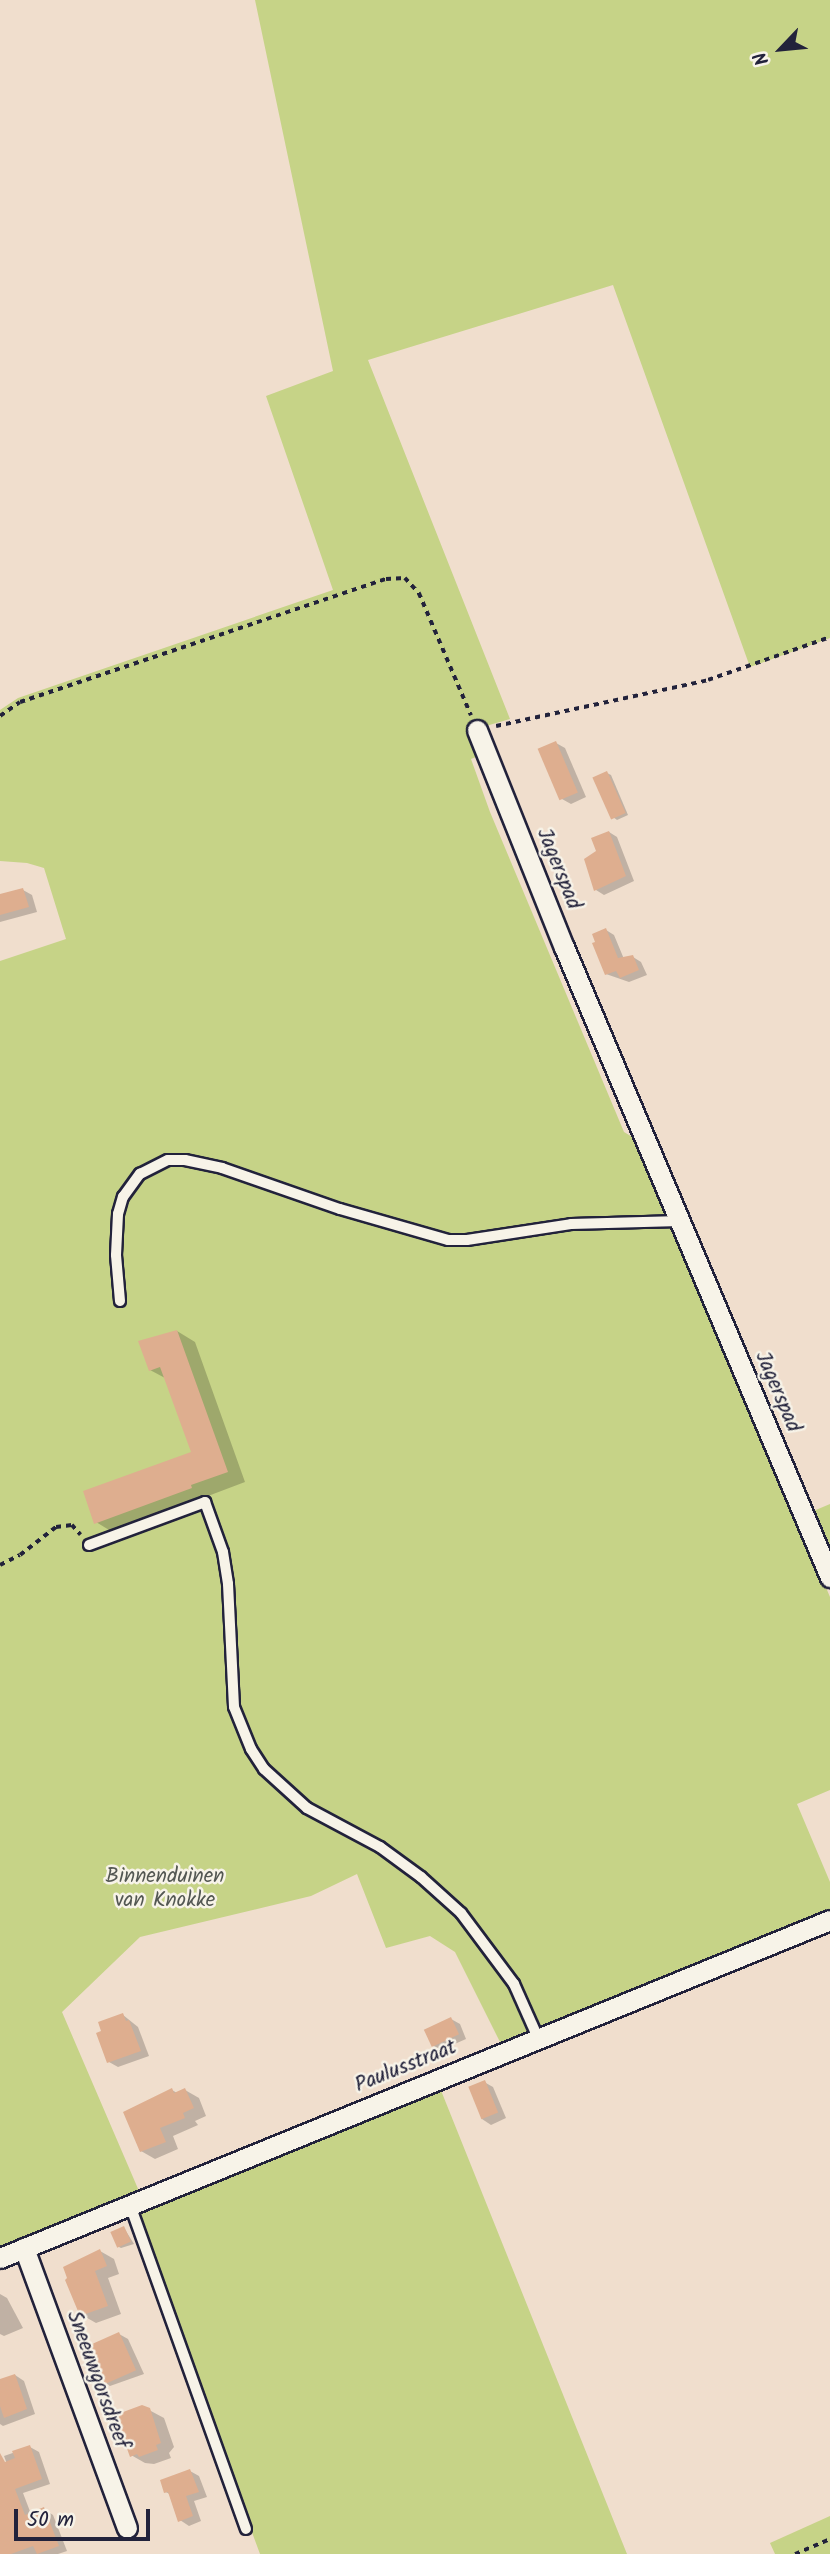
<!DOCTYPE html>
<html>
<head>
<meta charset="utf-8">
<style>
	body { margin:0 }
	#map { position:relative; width:830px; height:2554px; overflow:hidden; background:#f0decd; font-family:Kalam,sans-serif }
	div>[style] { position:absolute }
	.green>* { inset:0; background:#c6d387 }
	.shadow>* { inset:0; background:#0003 }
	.building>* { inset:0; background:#deae8f; transform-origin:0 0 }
	.path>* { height:3.5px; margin-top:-1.75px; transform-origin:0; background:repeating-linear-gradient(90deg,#22223b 0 5px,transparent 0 10px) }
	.roads { filter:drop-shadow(2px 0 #22223b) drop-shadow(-2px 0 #22223b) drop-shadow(0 2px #22223b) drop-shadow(0 -2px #22223b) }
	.lane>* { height:10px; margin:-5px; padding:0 5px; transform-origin:5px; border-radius:5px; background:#f7f3e8 }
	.street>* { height:19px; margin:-9.5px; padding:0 9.5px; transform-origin:9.5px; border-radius:9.5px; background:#f7f3e8 }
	span { translate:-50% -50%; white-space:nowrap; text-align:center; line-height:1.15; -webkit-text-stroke:5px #f7f3e8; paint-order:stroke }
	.street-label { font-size:21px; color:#22223b }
	.park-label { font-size:21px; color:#535752 }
	.north { position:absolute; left:746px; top:14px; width:70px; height:70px; -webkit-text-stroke:5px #f7f3e8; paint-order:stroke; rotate:244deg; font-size:19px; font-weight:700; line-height:28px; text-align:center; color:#22223b }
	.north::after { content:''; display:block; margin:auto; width:24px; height:32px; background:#22223b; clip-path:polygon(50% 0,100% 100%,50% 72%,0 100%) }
	.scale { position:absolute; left:14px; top:2509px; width:136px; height:32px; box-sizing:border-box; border:4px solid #22223b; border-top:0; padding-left:9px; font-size:21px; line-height:24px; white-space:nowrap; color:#22223b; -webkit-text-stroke:5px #f7f3e8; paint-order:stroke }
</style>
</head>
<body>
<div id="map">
	<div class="green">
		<i style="clip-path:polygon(255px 0,830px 0,830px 638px,750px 667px,613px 285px,368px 360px,510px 719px,472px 730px,476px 757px,471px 759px,490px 812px,624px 1132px,634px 1138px,667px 1211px,830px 1597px,830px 1790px,797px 1804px,830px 1882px,830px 1925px,510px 2056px,499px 2040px,455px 1952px,430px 1936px,386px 1948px,357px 1874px,311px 1896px,140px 1937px,62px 2012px,145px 2205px,438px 2083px,627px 2554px,260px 2554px,133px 2210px,0 2267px,0 961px,66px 939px,44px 868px,27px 863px,0 861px,0 710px,18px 698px,333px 590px,266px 396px,333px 371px)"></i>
		<i style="clip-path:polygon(830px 1504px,830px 1557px,811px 1512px)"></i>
		<i style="clip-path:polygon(830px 2516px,830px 2554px,775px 2554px,770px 2543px)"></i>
	</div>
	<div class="shadow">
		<i style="clip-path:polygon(556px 743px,565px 748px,586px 797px,571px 804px,562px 799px)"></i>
		<i style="clip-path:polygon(607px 773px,611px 775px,628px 815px,617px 820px,613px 817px)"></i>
		<i style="clip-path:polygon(609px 832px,617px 837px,634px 881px,604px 895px,596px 890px,586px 859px,598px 851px)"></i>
		<i style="clip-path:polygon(23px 890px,32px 895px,37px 912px,0 922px,0 896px)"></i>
		<i style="clip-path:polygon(606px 930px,614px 935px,624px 959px,633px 957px,641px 962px,647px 975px,629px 982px,606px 974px)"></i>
		<i style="clip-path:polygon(177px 1331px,195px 1342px,245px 1482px,208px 1496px,209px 1499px,114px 1533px,96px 1522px,193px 1453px,165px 1378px,150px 1370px)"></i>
		<i style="clip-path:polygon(123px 2015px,138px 2027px,149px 2056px,118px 2067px,109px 2062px)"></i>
		<i style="clip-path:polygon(451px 2019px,460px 2024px,466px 2039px,441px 2050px,432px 2045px)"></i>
		<i style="clip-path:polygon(484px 2082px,493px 2087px,506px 2118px,491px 2125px,482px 2119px)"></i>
		<i style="clip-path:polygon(172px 2090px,177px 2093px,185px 2090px,199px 2098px,206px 2116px,195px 2121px,198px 2125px,173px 2136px,178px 2149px,155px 2159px,141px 2151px)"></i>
		<i style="clip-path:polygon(124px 2228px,134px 2244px,121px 2248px,117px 2246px)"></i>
		<i style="clip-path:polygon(100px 2251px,114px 2259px,119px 2274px,108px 2278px,121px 2314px,96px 2323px,82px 2315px)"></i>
		<i style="clip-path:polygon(0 2294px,7px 2298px,23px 2328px,4px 2336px,0 2334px)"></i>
		<i style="clip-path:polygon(119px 2334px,128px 2339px,144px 2374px,110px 2386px,102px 2381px)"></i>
		<i style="clip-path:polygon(15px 2375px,24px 2381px,35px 2414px,3px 2426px,0 2424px,0 2381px)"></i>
		<i style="clip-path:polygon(149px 2410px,164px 2418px,174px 2447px,169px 2453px,171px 2458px,154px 2464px,145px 2463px,131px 2455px)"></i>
		<i style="clip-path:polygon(30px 2447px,39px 2452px,50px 2484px,23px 2493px,31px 2514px,44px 2509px,53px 2515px,67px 2551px,58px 2554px,0 2554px,0 2488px,14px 2483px,4px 2456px)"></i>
		<i style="clip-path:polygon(190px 2471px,199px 2476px,207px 2497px,194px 2501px,201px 2521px,189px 2526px,180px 2520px,171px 2495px,166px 2492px)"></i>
	</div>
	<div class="building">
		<i style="left:556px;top:741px;width:56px;height:20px;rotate:67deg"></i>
		<i style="left:607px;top:771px;width:46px;height:16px;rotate:66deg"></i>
		<i style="clip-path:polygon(609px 831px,626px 876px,594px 891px,584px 859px,596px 851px,591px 838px)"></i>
		<i style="clip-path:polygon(23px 888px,29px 907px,0 915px,0 894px)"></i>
		<i style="clip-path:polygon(606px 928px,618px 958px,633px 955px,639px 970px,620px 978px,616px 971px,605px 975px,592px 943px,595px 942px,592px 934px)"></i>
		<i style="clip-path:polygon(177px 1330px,228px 1472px,191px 1485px,192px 1488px,94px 1524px,83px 1491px,191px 1452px,160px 1367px,149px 1371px,138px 1341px)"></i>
		<i style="clip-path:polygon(123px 2013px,126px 2021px,129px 2020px,141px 2051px,107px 2063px,96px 2033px,101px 2031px,98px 2022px)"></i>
		<i style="left:451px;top:2017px;width:19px;height:30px;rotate:65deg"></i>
		<i style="left:485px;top:2080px;width:35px;height:18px;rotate:68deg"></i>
		<i style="clip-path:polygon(172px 2088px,174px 2093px,185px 2088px,194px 2108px,183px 2113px,185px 2118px,160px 2128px,166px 2142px,140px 2152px,123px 2112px)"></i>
		<i style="left:124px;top:2226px;width:17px;height:15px;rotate:66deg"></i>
		<i style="clip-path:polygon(100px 2249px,107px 2266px,95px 2271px,108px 2306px,80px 2316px,65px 2280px,67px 2278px,63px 2267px)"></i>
		<i style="left:119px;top:2332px;width:42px;height:35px;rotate:66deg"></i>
		<i style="clip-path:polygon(15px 2374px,27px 2409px,4px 2418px,0 2406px,0 2379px)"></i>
		<i style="clip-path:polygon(142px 2405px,150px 2408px,161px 2443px,156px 2445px,158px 2450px,139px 2457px,137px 2454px,130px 2457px,115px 2415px)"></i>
		<i style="clip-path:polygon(30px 2445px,42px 2479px,15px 2489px,25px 2515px,44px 2507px,59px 2546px,37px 2554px,33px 2546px,11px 2554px,0 2554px,0 2453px,5px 2462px,15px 2458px,12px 2451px)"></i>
		<i style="clip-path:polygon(190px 2469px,199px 2492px,186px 2496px,193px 2516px,178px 2522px,168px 2492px,164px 2493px,160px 2480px)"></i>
	</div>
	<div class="path">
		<i style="left:0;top:716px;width:24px;rotate:-35deg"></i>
		<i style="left:20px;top:702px;width:386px;rotate:-18.6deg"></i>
		<i style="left:386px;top:579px;width:19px;rotate:-3deg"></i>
		<i style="left:405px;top:578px;width:21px;rotate:47deg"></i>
		<i style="left:419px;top:593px;width:133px;rotate:66.9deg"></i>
		<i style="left:496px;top:726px;width:217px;rotate:-12.2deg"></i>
		<i style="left:708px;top:680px;width:129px;rotate:-19.4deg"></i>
		<i style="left:0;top:1565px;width:22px;rotate:-27deg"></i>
		<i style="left:20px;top:1555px;width:46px;rotate:-37.9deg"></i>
		<i style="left:56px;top:1527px;width:16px;rotate:-7deg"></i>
		<i style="left:72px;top:1525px;width:13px;rotate:48deg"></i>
		<i style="left:795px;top:2554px;width:38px;rotate:-23deg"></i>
	</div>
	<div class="roads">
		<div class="lane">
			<i style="left:120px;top:1301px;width:46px;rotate:-95deg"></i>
			<i style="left:116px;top:1255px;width:41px;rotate:-87.2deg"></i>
			<i style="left:118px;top:1214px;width:18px;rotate:-74deg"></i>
			<i style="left:123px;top:1197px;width:29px;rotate:-54deg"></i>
			<i style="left:140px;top:1174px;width:31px;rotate:-27deg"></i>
			<i style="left:168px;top:1160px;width:17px"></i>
			<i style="left:185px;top:1160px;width:38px;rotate:12deg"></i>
			<i style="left:222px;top:1168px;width:125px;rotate:19.2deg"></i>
			<i style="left:340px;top:1209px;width:112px;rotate:16deg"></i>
			<i style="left:448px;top:1240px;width:19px"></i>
			<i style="left:467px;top:1240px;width:105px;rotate:-8.7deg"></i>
			<i style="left:571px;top:1224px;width:109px;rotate:-1.6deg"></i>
			<i style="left:89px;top:1545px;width:124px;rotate:-20.3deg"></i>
			<i style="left:205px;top:1502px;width:53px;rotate:70.2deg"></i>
			<i style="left:223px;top:1552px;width:32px;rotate:81deg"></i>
			<i style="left:228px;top:1584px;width:123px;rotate:87.2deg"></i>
			<i style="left:234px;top:1707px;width:45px;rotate:68deg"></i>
			<i style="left:251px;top:1749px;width:24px;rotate:57deg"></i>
			<i style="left:264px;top:1769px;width:58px;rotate:42.2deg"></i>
			<i style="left:307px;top:1808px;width:83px;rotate:28.1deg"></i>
			<i style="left:380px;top:1847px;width:51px;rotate:36.2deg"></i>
			<i style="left:421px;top:1877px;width:54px;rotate:42deg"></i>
			<i style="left:461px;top:1913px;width:89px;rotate:53.3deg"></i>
			<i style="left:514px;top:1984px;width:59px;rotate:66deg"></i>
			<i style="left:130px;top:2205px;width:344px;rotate:70.3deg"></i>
		</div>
		<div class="street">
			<i style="left:477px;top:730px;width:234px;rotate:68.2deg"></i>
			<i style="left:564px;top:947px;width:684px;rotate:67.11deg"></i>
			<i style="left:24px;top:2248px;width:298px;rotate:69.8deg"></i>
			<i style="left:0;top:2258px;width:896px;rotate:-22.16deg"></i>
		</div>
	</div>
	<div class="street-label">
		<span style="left:558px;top:869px;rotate:68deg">Jagerspad</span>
		<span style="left:777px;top:1392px;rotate:67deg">Jagerspad</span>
		<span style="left:406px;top:2067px;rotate:-22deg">Paulusstraat</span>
		<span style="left:97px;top:2380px;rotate:70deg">Sneeuwgorsdreef</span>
	</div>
	<div class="park-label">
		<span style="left:165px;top:1889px">Binnenduinen<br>van Knokke</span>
	</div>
	<div class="north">N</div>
	<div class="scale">50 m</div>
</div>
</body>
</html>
